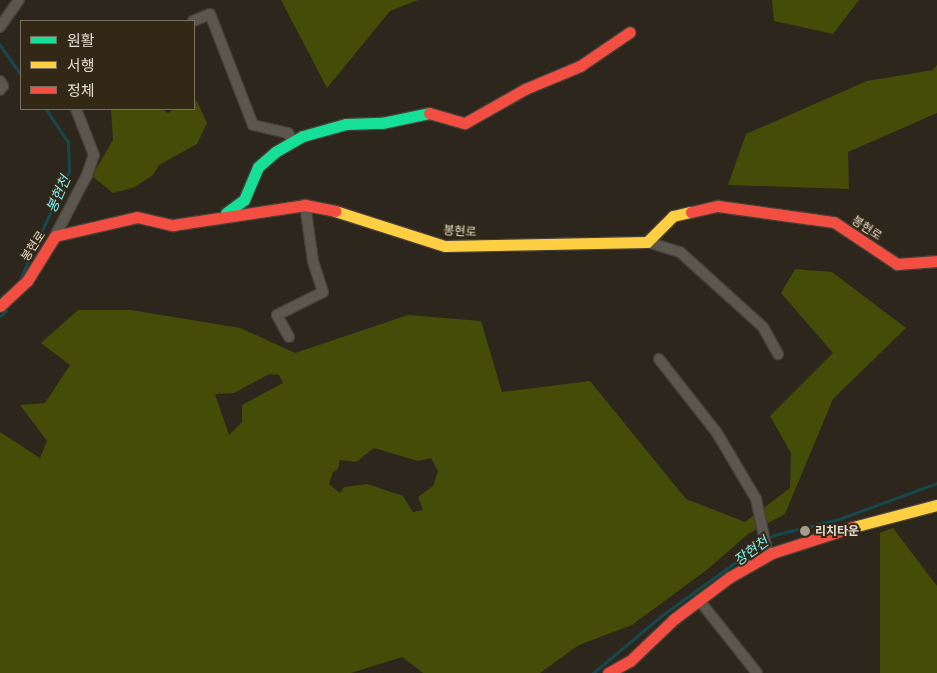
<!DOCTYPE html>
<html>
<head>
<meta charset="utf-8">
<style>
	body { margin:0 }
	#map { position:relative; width:937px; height:673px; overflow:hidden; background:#2c261c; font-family:"PT Sans Narrow","Noto Sans KR",sans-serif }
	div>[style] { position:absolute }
	.green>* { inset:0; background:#454c08 }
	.stream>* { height:3px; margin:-1.5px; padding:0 1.5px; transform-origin:1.5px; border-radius:1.5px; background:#15494d }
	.roads { filter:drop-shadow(1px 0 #454038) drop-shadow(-1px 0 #454038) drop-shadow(0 1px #454038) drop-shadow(0 -1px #454038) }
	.street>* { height:10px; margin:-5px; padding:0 5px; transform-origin:5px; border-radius:5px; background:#5b564e }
	.fast>* { height:11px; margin:-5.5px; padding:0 5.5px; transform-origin:5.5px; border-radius:5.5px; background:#16e098 }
	.slow>* { height:11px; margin:-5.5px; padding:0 5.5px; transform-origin:5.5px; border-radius:5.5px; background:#ffcf43 }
	.jam>* { height:11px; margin:-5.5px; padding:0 5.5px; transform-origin:5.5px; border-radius:5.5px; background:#f24e42 }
	.dots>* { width:14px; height:14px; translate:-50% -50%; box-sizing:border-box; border:2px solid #332815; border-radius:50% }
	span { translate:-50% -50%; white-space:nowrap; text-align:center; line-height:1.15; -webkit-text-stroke:4px #332815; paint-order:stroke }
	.street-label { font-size:12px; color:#e3dcd0 }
	.poi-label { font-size:12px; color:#e3dcd0; font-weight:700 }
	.left { translate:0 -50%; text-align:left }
	.water-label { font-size:14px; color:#83eff9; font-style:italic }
	.legend { position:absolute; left:20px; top:20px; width:175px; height:90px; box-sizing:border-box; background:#332815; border:1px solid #797060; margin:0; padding:6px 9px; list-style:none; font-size:15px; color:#e3dcd0 }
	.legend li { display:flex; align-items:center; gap:10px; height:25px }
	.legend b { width:25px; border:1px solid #797060 }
</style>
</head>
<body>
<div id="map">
	<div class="green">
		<i style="clip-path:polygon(281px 0,418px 0,390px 11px,327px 88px)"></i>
		<i style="clip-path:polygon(772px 0,859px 0,833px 34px,774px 21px)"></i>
		<i style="clip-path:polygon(937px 65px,937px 113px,848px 152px,849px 189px,728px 185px,746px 134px,867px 81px,933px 70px)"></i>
		<i style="clip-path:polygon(196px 99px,207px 123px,197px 144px,159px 165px,153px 175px,135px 187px,113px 193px,92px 176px,113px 140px,111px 109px,161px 109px,168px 113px,175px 109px,194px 109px)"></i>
		<i style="clip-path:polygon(evenodd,795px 269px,832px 272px,906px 328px,833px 399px,785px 514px,748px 534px,708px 569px,632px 625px,579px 645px,540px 673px,423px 673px,402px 657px,351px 673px,0 673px,0 432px,40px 458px,47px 441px,20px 405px,45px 403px,70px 365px,41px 343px,78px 310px,131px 310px,240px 328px,295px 353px,408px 315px,481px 321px,502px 392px,590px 381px,686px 499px,745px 522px,790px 488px,791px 453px,770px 416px,833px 353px,781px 293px,795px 269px,269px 374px,279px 375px,283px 383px,242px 405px,242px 422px,229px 435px,215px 394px,234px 393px,269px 374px,795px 269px,374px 448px,418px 461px,431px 458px,438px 471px,433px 486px,418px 497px,423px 510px,413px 512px,403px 496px,367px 484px,344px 487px,340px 493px,329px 484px,333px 472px,338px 469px,340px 460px,356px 462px,374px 448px)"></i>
		<i style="clip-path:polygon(893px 528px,937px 586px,937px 673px,880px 673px,880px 533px)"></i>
	</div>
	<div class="stream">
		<i style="left:0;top:45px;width:37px;rotate:55deg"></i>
		<i style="left:20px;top:279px;width:119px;rotate:-65.6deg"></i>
		<i style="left:69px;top:171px;width:29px;rotate:-92deg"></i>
		<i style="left:68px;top:142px;width:40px;rotate:-124deg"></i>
		<i style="left:0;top:316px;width:8px;rotate:-40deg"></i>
		<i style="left:767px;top:539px;width:8px;rotate:-30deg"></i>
		<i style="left:774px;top:535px;width:67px;rotate:-13.8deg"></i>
		<i style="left:839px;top:519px;width:104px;rotate:-20.2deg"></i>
		<i style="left:593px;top:673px;width:89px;rotate:-40deg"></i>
		<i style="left:661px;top:616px;width:125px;rotate:-35.9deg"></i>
	</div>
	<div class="roads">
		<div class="street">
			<i style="left:193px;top:21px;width:18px;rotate:-22deg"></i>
			<i style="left:210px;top:14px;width:119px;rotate:68.8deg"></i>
			<i style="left:253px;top:125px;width:36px;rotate:13deg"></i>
			<i style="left:288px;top:133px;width:10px;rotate:61deg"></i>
			<i style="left:0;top:27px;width:33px;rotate:-55deg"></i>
			<i style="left:0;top:81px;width:6px;rotate:59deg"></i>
			<i style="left:3px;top:86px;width:5px;rotate:127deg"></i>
			<i style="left:55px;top:236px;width:69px;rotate:-62.3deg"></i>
			<i style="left:87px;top:175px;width:21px;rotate:-71deg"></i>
			<i style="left:94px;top:155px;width:49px;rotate:-111.4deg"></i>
			<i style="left:647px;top:242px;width:34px;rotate:17deg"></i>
			<i style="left:680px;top:252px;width:112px;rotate:42.1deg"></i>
			<i style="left:763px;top:327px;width:31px;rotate:61deg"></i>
			<i style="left:289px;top:337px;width:25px;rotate:-119deg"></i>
			<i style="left:277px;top:315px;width:51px;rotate:-26.6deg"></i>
			<i style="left:323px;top:292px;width:33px;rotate:-108deg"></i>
			<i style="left:313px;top:261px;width:57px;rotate:-98.1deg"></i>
			<i style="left:659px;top:359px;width:94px;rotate:51.9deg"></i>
			<i style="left:717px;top:433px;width:77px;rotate:59.4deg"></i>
			<i style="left:756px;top:499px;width:57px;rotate:77.9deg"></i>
			<i style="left:699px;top:600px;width:93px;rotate:51.5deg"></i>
		</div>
		<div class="fast">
			<i style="left:226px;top:213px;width:22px;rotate:-36deg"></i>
			<i style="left:244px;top:200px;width:36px;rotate:-67deg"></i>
			<i style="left:258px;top:167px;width:23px;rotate:-41deg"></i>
			<i style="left:275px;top:152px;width:32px;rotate:-30deg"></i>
			<i style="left:303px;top:136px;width:45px;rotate:-15.6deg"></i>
			<i style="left:346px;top:124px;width:36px;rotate:-2deg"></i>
			<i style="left:382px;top:123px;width:48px;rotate:-12deg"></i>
		</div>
		<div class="slow">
			<i style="left:335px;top:211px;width:115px;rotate:17.7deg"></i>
			<i style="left:445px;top:246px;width:202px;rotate:-1.1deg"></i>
			<i style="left:647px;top:242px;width:37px;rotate:-45deg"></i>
			<i style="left:673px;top:216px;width:18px;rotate:-13deg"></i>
			<i style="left:853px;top:527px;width:87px;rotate:-14.7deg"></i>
		</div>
		<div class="jam">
			<i style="left:429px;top:113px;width:37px;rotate:16deg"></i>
			<i style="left:465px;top:123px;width:69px;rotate:-29.5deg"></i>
			<i style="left:525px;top:89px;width:60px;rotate:-22.7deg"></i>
			<i style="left:580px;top:66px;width:60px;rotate:-34.2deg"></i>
			<i style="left:691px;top:212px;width:28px;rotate:-13deg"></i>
			<i style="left:718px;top:206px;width:117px;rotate:7.9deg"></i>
			<i style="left:834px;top:222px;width:76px;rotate:33.7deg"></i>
			<i style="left:897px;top:264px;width:40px;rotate:-4.3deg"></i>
			<i style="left:0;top:306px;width:37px;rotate:-43deg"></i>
			<i style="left:27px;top:281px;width:53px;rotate:-58.1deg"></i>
			<i style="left:55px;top:236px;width:84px;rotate:-13deg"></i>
			<i style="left:137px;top:217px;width:37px;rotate:13deg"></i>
			<i style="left:173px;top:225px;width:134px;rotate:-8.6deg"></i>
			<i style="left:305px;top:205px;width:31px;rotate:11deg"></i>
			<i style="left:608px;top:673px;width:25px;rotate:-29deg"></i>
			<i style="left:630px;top:661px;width:61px;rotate:-43.7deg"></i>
			<i style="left:674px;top:619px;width:70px;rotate:-36.9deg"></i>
			<i style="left:730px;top:577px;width:48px;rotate:-29.7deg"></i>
			<i style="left:772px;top:553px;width:85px;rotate:-17.8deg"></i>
		</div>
	</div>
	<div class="dots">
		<i style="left:805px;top:531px;background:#a39c91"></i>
	</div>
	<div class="street-label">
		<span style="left:867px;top:228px;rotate:33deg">봉현로</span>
		<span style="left:460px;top:231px;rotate:3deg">봉현로</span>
		<span style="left:33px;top:246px;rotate:-56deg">봉현로</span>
	</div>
	<div class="poi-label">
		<span class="left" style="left:815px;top:531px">리치타운</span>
	</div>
	<div class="water-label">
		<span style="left:58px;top:194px;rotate:-66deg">봉현천</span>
		<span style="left:751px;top:551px;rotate:-36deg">장현천</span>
	</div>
	<ul class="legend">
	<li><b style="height:6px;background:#16e098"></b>원활</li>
	<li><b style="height:6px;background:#ffcf43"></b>서행</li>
	<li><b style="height:6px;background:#f24e42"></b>정체</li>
	</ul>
</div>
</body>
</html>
